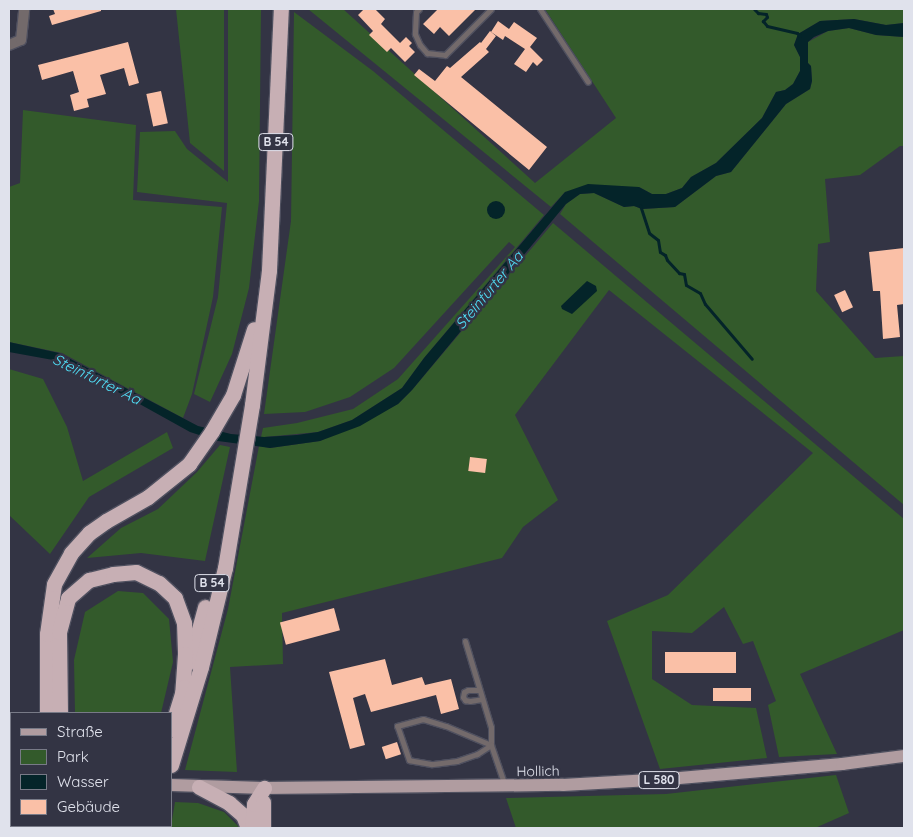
<!DOCTYPE html>
<html>
<head>
<meta charset="utf-8">
<style>
	body { margin:0 }
	#map { position:relative; width:913px; height:837px; overflow:hidden; background:#333444; font-family:Quicksand,sans-serif }
	div>[style] { position:absolute }
	.green>* { inset:0; background:#335a2b }
	.water>* { inset:0; background:#042429 }
	.round { border-radius:50% }
	.stream>* { height:3px; margin:-1.5px; padding:0 1.5px; transform-origin:1.5px; border-radius:1.5px; background:#042429 }
	.building>* { inset:0; background:#fac0a7; transform-origin:0 0 }
	.roads { filter:drop-shadow(1px 0 #4f505f) drop-shadow(-1px 0 #4f505f) drop-shadow(0 1px #4f505f) drop-shadow(0 -1px #4f505f) }
	.lane>* { height:5px; margin:-2.5px; padding:0 2.5px; transform-origin:2.5px; border-radius:2.5px; background:#736a6b }
	.street>* { height:10px; margin:-5px; padding:0 5px; transform-origin:5px; border-radius:5px; background:#736a6b }
	.secondary>* { height:12px; margin:-6px; padding:0 6px; transform-origin:6px; border-radius:6px; background:#968689 }
	.primary>* { height:12px; margin:-6px; padding:0 6px; transform-origin:6px; border-radius:6px; background:#b09ca0 }
	.highway>* { height:15px; margin:-7.5px; padding:0 7.5px; transform-origin:7.5px; border-radius:7.5px; background:#c7afb4 }
	span { translate:-50% -50%; white-space:nowrap; text-align:center; line-height:1.15; -webkit-text-stroke:5px #333444; paint-order:stroke }
	.shield-label span { padding:1px 4px; background:#333444; border:1px solid; border-radius:4px; -webkit-text-stroke-width:0 }
	.shield-label { font-size:12px; color:#e0e2ec; font-weight:700 }
	.street-label { font-size:14px; color:#e0e2ec }
	.water-label { font-size:15px; color:#51e1f9; font-style:italic }
	.frame { position:absolute; inset:0; border:10px solid #e0e2ec; pointer-events:none }
	.legend { position:absolute; left:10px; top:712px; width:162px; height:115px; box-sizing:border-box; background:#333444; border:1px solid #787a87; margin:0; padding:6px 9px; list-style:none; font-size:15px; color:#e0e2ec }
	.legend li { display:flex; align-items:center; gap:10px; height:25px }
	.legend b { width:25px; border:1px solid #787a87 }
</style>
</head>
<body>
<div id="map">
	<div class="green">
		<i style="clip-path:polygon(176px 9px,224px 9px,224px 171px,190px 143px)"></i>
		<i style="clip-path:polygon(228px 9px,261px 9px,259px 201px,249px 288px,232px 354px,210px 402px,194px 394px,218px 297px,227px 203px,137px 192px,140px 132px,175px 131px,187px 149px,228px 182px)"></i>
		<i style="clip-path:polygon(308px 9px,343px 9px,535px 183px,616px 118px,545px 9px,904px 9px,904px 23px,886px 25px,854px 19px,820px 21px,798px 34px,794px 45px,800px 57px,800px 71px,793px 84px,785px 90px,776px 92px,762px 118px,716px 163px,691px 177px,682px 188px,666px 194px,652px 194px,639px 187px,565px 192px,551px 207px)"></i>
		<i style="clip-path:polygon(294px 12px,373px 71px,544px 215px,424px 358px,402px 388px,352px 420px,318px 432px,264px 437px,261px 437px,263px 428px,297px 423px,353px 409px,398px 379px,515px 247px,509px 242px,394px 368px,350px 397px,305px 412px,264px 414px,291px 221px)"></i>
		<i style="clip-path:polygon(849px 28px,876px 35px,904px 37px,904px 146px,900px 146px,860px 175px,825px 179px,830px 242px,818px 244px,816px 291px,875px 358px,904px 356px,904px 505px,560px 214px,566px 204px,580px 194px,594px 193px,624px 207px,634px 206px,642px 209px,675px 207px,716px 176px,731px 172px,786px 104px,810px 89px,812px 81px,811px 66px,808px 63px,808px 42px,828px 31px)"></i>
		<i style="clip-path:polygon(23px 110px,136px 125px,133px 200px,222px 207px,213px 297px,192px 394px,183px 418px,62px 353px,9px 342px,9px 187px,20px 183px)"></i>
		<i style="clip-path:polygon(553px 223px,904px 519px,904px 630px,800px 674px,837px 754px,779px 757px,768px 705px,776px 701px,753px 641px,743px 644px,724px 607px,692px 633px,652px 631px,652px 679px,692px 705px,756px 708px,767px 758px,660px 769px,607px 621px,668px 595px,813px 453px,609px 290px,515px 415px,558px 500px,523px 527px,502px 558px,282px 613px,283px 664px,230px 667px,237px 772px,185px 770px,228px 609px,259px 446px,270px 448px,320px 441px,398px 404px,412px 390px)"></i>
		<i style="clip-path:polygon(9px 369px,43px 379px,67px 427px,83px 481px,167px 432px,173px 448px,89px 497px,50px 554px,9px 515px)"></i>
		<i style="clip-path:polygon(220px 445px,230px 447px,205px 561px,141px 553px,87px 558px,121px 528px,158px 509px,197px 472px)"></i>
		<i style="clip-path:polygon(118px 591px,143px 593px,169px 619px,173px 662px,161px 713px,75px 713px,74px 660px,85px 612px)"></i>
		<i style="clip-path:polygon(836px 775px,849px 813px,815px 828px,516px 828px,506px 798px,666px 794px)"></i>
		<i style="clip-path:polygon(175px 802px,198px 803px,224px 812px,240px 828px,168px 828px,171px 826px)"></i>
	</div>
	<div class="water">
		<i style="clip-path:polygon(854px 19px,886px 25px,904px 23px,904px 37px,876px 35px,849px 28px,828px 31px,814px 37px,808px 42px,808px 63px,811px 66px,812px 81px,810px 89px,786px 104px,731px 172px,716px 176px,675px 207px,642px 209px,634px 206px,624px 207px,594px 193px,580px 194px,566px 204px,412px 390px,398px 404px,360px 426px,320px 441px,270px 448px,218px 441px,190px 432px,64px 362px,9px 352px,9px 342px,59px 353px,198px 426px,231px 434px,264px 437px,297px 435px,318px 432px,352px 420px,402px 388px,424px 358px,565px 192px,588px 184px,639px 187px,652px 194px,666px 194px,682px 188px,691px 177px,716px 163px,762px 118px,776px 92px,785px 90px,793px 84px,800px 71px,800px 57px,794px 45px,798px 34px,820px 21px)"></i>
		<i class="round" style="left:487px;top:201px;width:18px;height:18px"></i>
		<i style="clip-path:polygon(587px 281px,596px 286px,597px 291px,572px 314px,562px 309px,561px 306px)"></i>
	</div>
	<div class="stream">
		<i style="left:754px;top:9px;width:6px;rotate:45deg"></i>
		<i style="left:758px;top:13px;width:8px;rotate:7deg"></i>
		<i style="left:766px;top:14px;width:3px;rotate:72deg"></i>
		<i style="left:767px;top:17px;width:6px;rotate:135deg"></i>
		<i style="left:763px;top:21px;width:6px;rotate:51deg"></i>
		<i style="left:767px;top:26px;width:31px;rotate:13deg"></i>
		<i style="left:797px;top:33px;width:4px;rotate:45deg"></i>
		<i style="left:640px;top:205px;width:29px;rotate:72deg"></i>
		<i style="left:649px;top:233px;width:11px;rotate:38deg"></i>
		<i style="left:658px;top:240px;width:12px;rotate:81deg"></i>
		<i style="left:660px;top:252px;width:6px;rotate:31deg"></i>
		<i style="left:665px;top:255px;width:5px;rotate:68deg"></i>
		<i style="left:667px;top:260px;width:18px;rotate:47deg"></i>
		<i style="left:679px;top:273px;width:5px;rotate:11deg"></i>
		<i style="left:684px;top:274px;width:11px;rotate:80deg"></i>
		<i style="left:686px;top:285px;width:16px;rotate:30deg"></i>
		<i style="left:700px;top:293px;width:12px;rotate:66deg"></i>
		<i style="left:705px;top:304px;width:72px;rotate:49.5deg"></i>
	</div>
	<div class="building">
		<i style="clip-path:polygon(53px 9px,101px 9px,101px 11px,52px 25px,49px 16px,55px 14px)"></i>
		<i style="clip-path:polygon(364px 9px,375px 9px,385px 19px,381px 24px,400px 43px,406px 37px,412px 43px,409px 46px,415px 52px,405px 62px,391px 48px,387px 52px,369px 35px,373px 31px,358px 15px)"></i>
		<i style="clip-path:polygon(438px 9px,476px 9px,449px 36px,440px 27px,434px 34px,423px 24px)"></i>
		<i style="clip-path:polygon(498px 21px,509px 29px,514px 22px,537px 38px,530px 47px,543px 60px,537px 66px,533px 62px,526px 72px,514px 64px,525px 49px,505px 36px,503px 40px,491px 32px)"></i>
		<i style="clip-path:polygon(490px 31px,496px 36px,486px 49px,489px 52px,461px 77px,547px 147px,529px 170px,414px 75px,419px 69px,435px 81px,447px 66px,450px 68px,480px 42px,481px 43px)"></i>
		<i style="clip-path:polygon(128px 42px,139px 83px,129px 86px,124px 68px,100px 75px,106px 94px,87px 99px,89px 107px,74px 111px,70px 95px,79px 92px,73px 71px,42px 80px,38px 65px)"></i>
		<i style="left:161px;top:91px;width:33px;height:15px;rotate:78deg"></i>
		<i style="clip-path:polygon(904px 248px,904px 304px,897px 305px,900px 337px,883px 339px,880px 291px,873px 291px,869px 252px)"></i>
		<i style="left:845px;top:290px;width:19px;height:12px;rotate:65deg"></i>
		<i style="left:470px;top:457px;width:17px;height:14px;rotate:7deg"></i>
		<i style="left:334px;top:608px;width:23px;height:56px;rotate:75deg"></i>
		<i style="left:665px;top:652px;width:71px;height:21px"></i>
		<i style="clip-path:polygon(385px 659px,392px 685px,422px 677px,425px 685px,451px 679px,459px 709px,441px 714px,436px 695px,371px 712px,365px 694px,353px 698px,365px 745px,350px 749px,329px 672px)"></i>
		<i style="left:751px;top:688px;width:13px;height:38px;rotate:90deg"></i>
		<i style="left:397px;top:742px;width:13px;height:16px;rotate:72deg"></i>
	</div>
	<div class="roads">
		<div class="lane">
			<i style="left:419px;top:9px;width:4px;rotate:135deg"></i>
			<i style="left:416px;top:12px;width:22px;rotate:93deg"></i>
			<i style="left:415px;top:34px;width:12px;rotate:66deg"></i>
			<i style="left:420px;top:45px;width:11px;rotate:49deg"></i>
			<i style="left:427px;top:53px;width:18px;rotate:6deg"></i>
			<i style="left:445px;top:55px;width:65px;rotate:-45deg"></i>
			<i style="left:540px;top:9px;width:87px;rotate:56.7deg"></i>
			<i style="left:465px;top:641px;width:90px;rotate:73.2deg"></i>
			<i style="left:491px;top:727px;width:18px;rotate:90deg"></i>
			<i style="left:491px;top:745px;width:17px;rotate:147deg"></i>
			<i style="left:477px;top:754px;width:21px;rotate:161deg"></i>
			<i style="left:457px;top:761px;width:26px;rotate:173deg"></i>
			<i style="left:431px;top:764px;width:22px;rotate:-170deg"></i>
			<i style="left:409px;top:760px;width:36px;rotate:-109deg"></i>
			<i style="left:397px;top:726px;width:27px;rotate:-15deg"></i>
			<i style="left:423px;top:719px;width:24px;rotate:17deg"></i>
			<i style="left:446px;top:726px;width:49px;rotate:22.9deg"></i>
			<i style="left:491px;top:745px;width:43px;rotate:71.1deg"></i>
			<i style="left:479px;top:690px;width:11px;rotate:180deg"></i>
			<i style="left:468px;top:690px;width:4px;rotate:153deg"></i>
			<i style="left:464px;top:692px;width:5px;rotate:101deg"></i>
			<i style="left:463px;top:697px;width:4px;rotate:56deg"></i>
			<i style="left:465px;top:700px;width:5px;rotate:11deg"></i>
			<i style="left:470px;top:701px;width:12px;rotate:-9deg"></i>
		</div>
		<div class="street">
			<i style="left:9px;top:45px;width:13px;rotate:-23deg"></i>
			<i style="left:21px;top:40px;width:31px;rotate:-84deg"></i>
		</div>
		<div class="secondary">
			<i style="left:9px;top:779px;width:2px"></i>
		</div>
		<div class="primary">
			<i style="left:171px;top:785px;width:93px;rotate:1.8deg"></i>
			<i style="left:264px;top:788px;width:299px;rotate:-0.6deg"></i>
			<i style="left:563px;top:785px;width:105px;rotate:-3.3deg"></i>
			<i style="left:668px;top:779px;width:175px;rotate:-4.9deg"></i>
			<i style="left:842px;top:764px;width:63px;rotate:-7.4deg"></i>
		</div>
		<div class="highway">
			<i style="left:190px;top:662px;width:57px;rotate:-74.7deg"></i>
			<i style="left:47px;top:713px;width:79px;rotate:-90deg"></i>
			<i style="left:47px;top:634px;width:50px;rotate:-82deg"></i>
			<i style="left:54px;top:584px;width:35px;rotate:-61deg"></i>
			<i style="left:71px;top:553px;width:27px;rotate:-48deg"></i>
			<i style="left:89px;top:533px;width:21px;rotate:-35deg"></i>
			<i style="left:106px;top:521px;width:48px;rotate:-29.7deg"></i>
			<i style="left:148px;top:497px;width:53px;rotate:-38.8deg"></i>
			<i style="left:189px;top:464px;width:40px;rotate:-55.1deg"></i>
			<i style="left:212px;top:431px;width:42px;rotate:-59.7deg"></i>
			<i style="left:233px;top:395px;width:69px;rotate:-72.3deg"></i>
			<i style="left:60px;top:713px;width:81px;rotate:-90.7deg"></i>
			<i style="left:59px;top:632px;width:35px;rotate:-75deg"></i>
			<i style="left:68px;top:598px;width:28px;rotate:-41deg"></i>
			<i style="left:89px;top:580px;width:25px;rotate:-14deg"></i>
			<i style="left:113px;top:574px;width:23px;rotate:-5deg"></i>
			<i style="left:136px;top:572px;width:25px;rotate:26deg"></i>
			<i style="left:159px;top:583px;width:22px;rotate:43deg"></i>
			<i style="left:175px;top:598px;width:27px;rotate:70deg"></i>
			<i style="left:184px;top:623px;width:31px;rotate:88deg"></i>
			<i style="left:185px;top:654px;width:42px;rotate:94.1deg"></i>
			<i style="left:171px;top:729px;width:44px;rotate:-72.8deg"></i>
			<i style="left:171px;top:765px;width:102px;rotate:-73deg"></i>
			<i style="left:201px;top:667px;width:102px;rotate:-76.4deg"></i>
			<i style="left:225px;top:568px;width:165px;rotate:-80.6deg"></i>
			<i style="left:252px;top:405px;width:136px;rotate:-82.8deg"></i>
			<i style="left:269px;top:270px;width:261px;rotate:-87.4deg"></i>
			<i style="left:199px;top:787px;width:34px;rotate:28deg"></i>
			<i style="left:229px;top:803px;width:18px;rotate:41deg"></i>
			<i style="left:243px;top:815px;width:14px;rotate:69deg"></i>
			<i style="left:150px;top:828px;width:2px;rotate:-63deg"></i>
			<i style="left:252px;top:828px;width:24px;rotate:-85deg"></i>
			<i style="left:254px;top:804px;width:19px;rotate:-58deg"></i>
			<i style="left:263px;top:828px;width:26px;rotate:-90deg"></i>
		</div>
	</div>
	<div class="shield-label">
		<span style="left:276px;top:142px">B 54</span>
		<span style="left:212px;top:583px">B 54</span>
		<span style="left:659px;top:780px">L 580</span>
	</div>
	<div class="street-label">
		<span style="left:538px;top:771px;rotate:-1deg">Hollich</span>
	</div>
	<div class="water-label">
		<span style="left:489px;top:290px;rotate:-50deg">Steinfurter Aa</span>
		<span style="left:97px;top:379px;rotate:26deg">Steinfurter Aa</span>
	</div>
	<div class="frame"></div>
	<ul class="legend">
	<li><b style="height:6px;background:#b09ca0"></b>Straße</li>
	<li><b style="height:14px;background:#335a2b"></b>Park</li>
	<li><b style="height:14px;background:#042429"></b>Wasser</li>
	<li><b style="height:14px;background:#fac0a7"></b>Gebäude</li>
	</ul>
</div>
</body>
</html>
